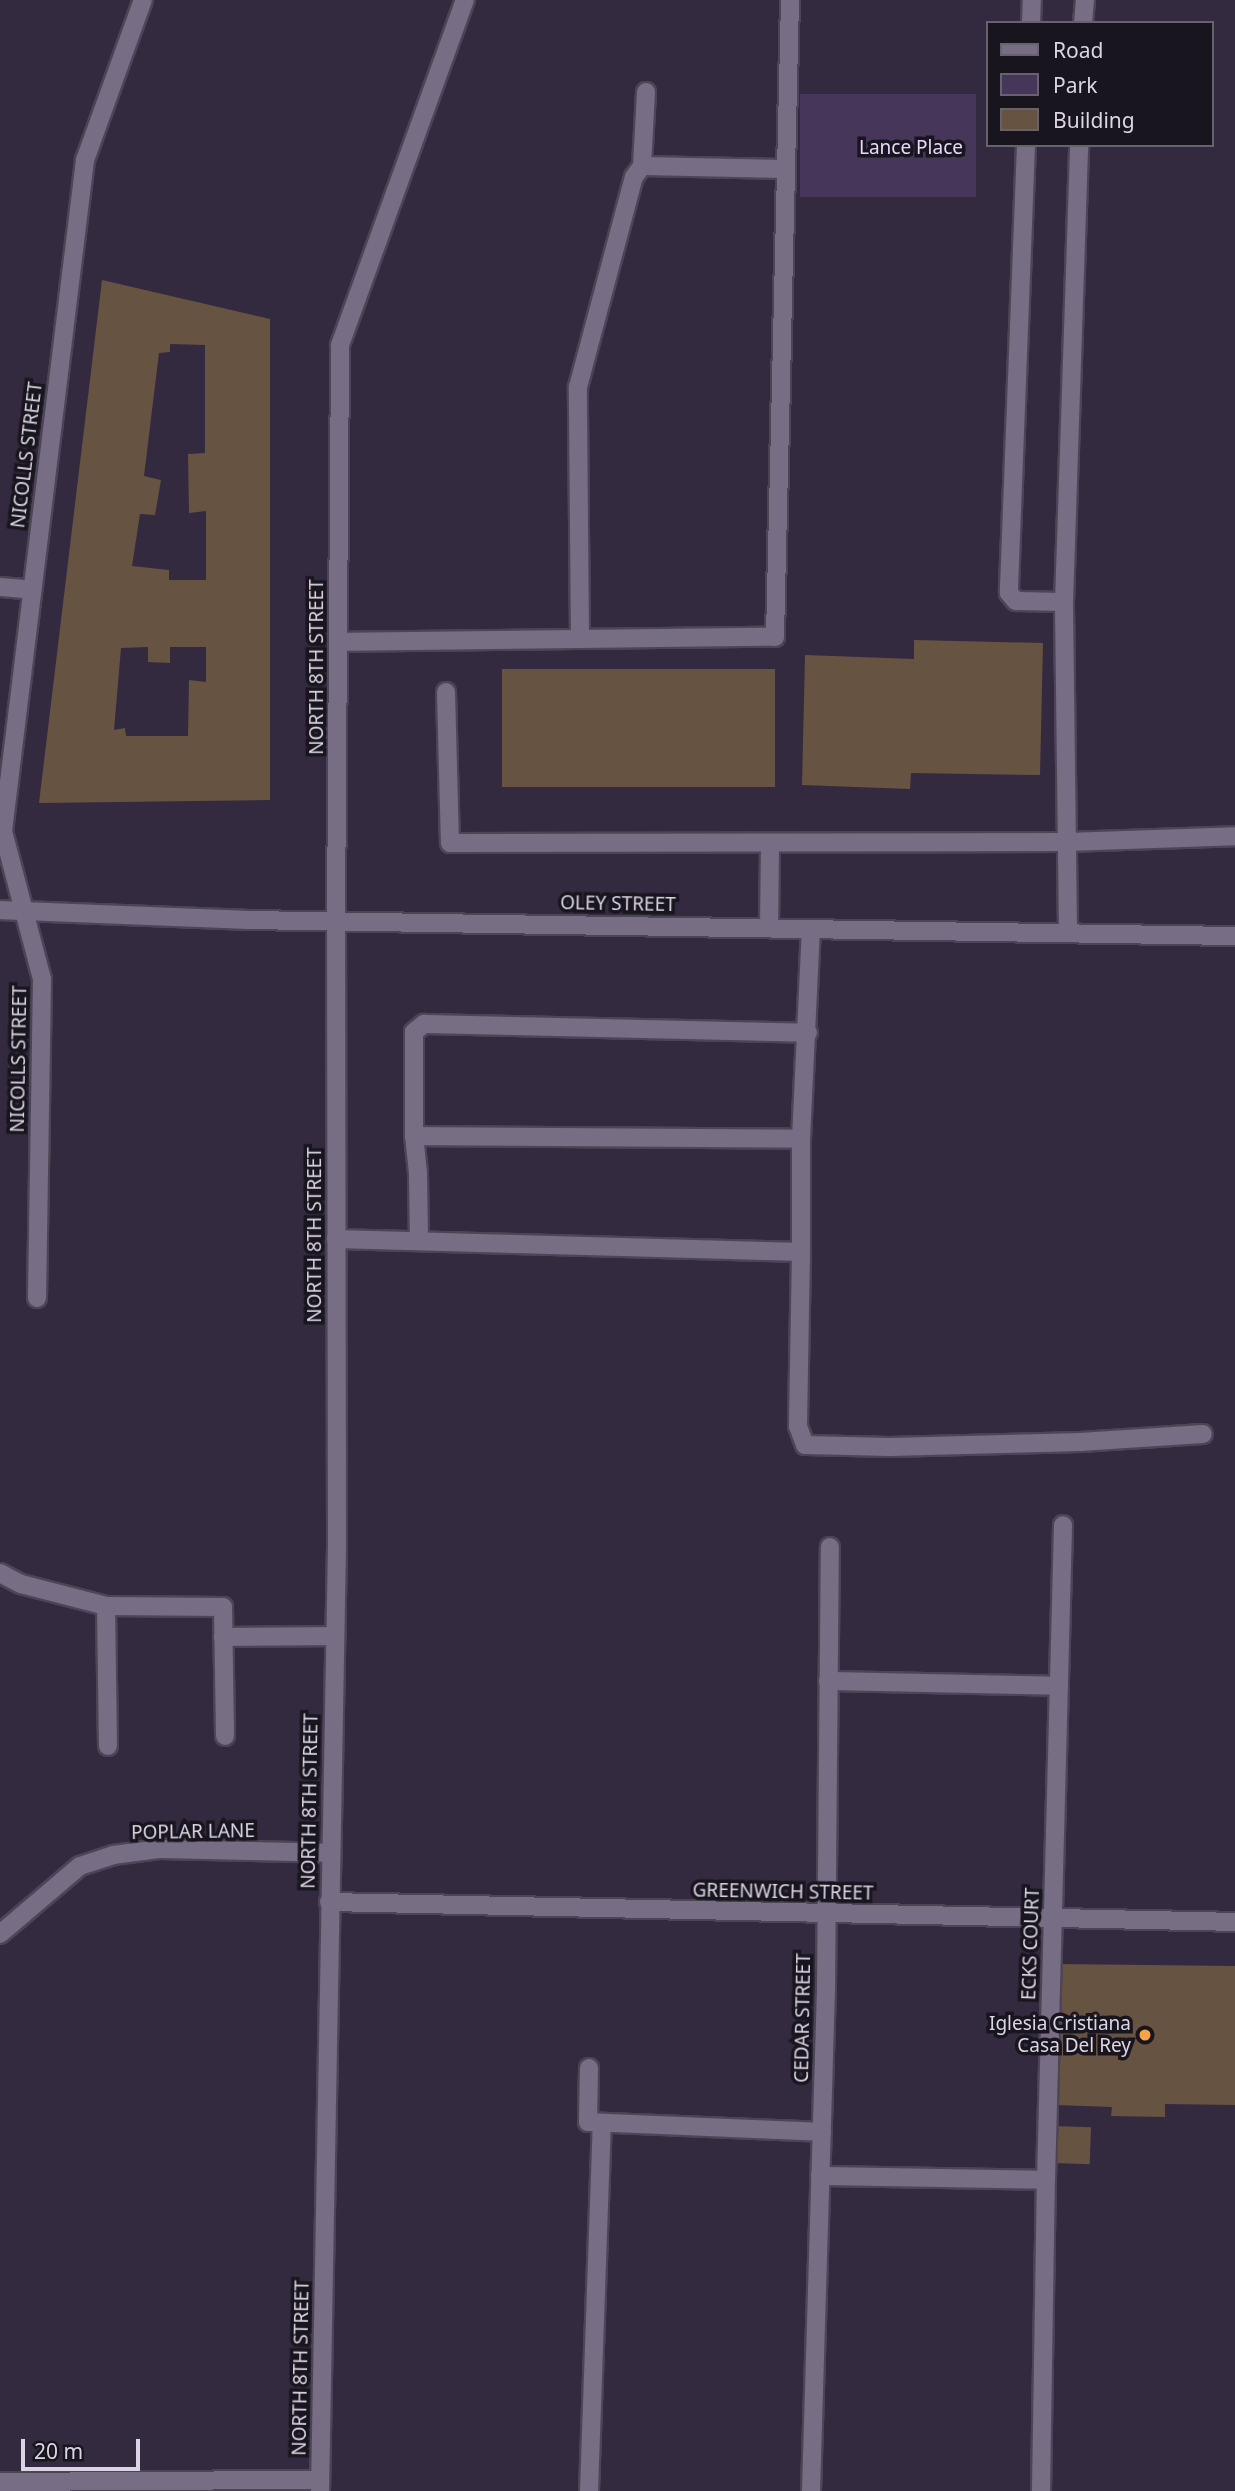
<!DOCTYPE html>
<html>
<head>
<meta charset="utf-8">
<style>
	body { margin:0 }
	#map { position:relative; width:1235px; height:2491px; overflow:hidden; background:#332a3f; font-family:"Noto Sans",sans-serif }
	div>[style] { position:absolute }
	.green>* { inset:0; background:#463659; transform-origin:0 0 }
	.building>* { inset:0; background:#675341; transform-origin:0 0 }
	.roads { filter:drop-shadow(2px 0 #4d4556) drop-shadow(-2px 0 #4d4556) drop-shadow(0 2px #4d4556) drop-shadow(0 -2px #4d4556) }
	.service>* { height:18px; margin:-9px; padding:0 9px; transform-origin:9px; border-radius:9px; background:#776d85 }
	.minor>* { height:18px; margin:-9px; padding:0 9px; transform-origin:9px; border-radius:9px; background:#776d85 }
	.tertiary>* { height:18px; margin:-9px; padding:0 9px; transform-origin:9px; border-radius:9px; background:#776d85 }
	.secondary>* { height:18px; margin:-9px; padding:0 9px; transform-origin:9px; border-radius:9px; background:#776d85 }
	.dots>* { width:19px; height:19px; translate:-50% -50%; box-sizing:border-box; border:4px solid #19151e; border-radius:50% }
	span { translate:-50% -50%; white-space:nowrap; text-align:center; line-height:1.15; -webkit-text-stroke:7px #19151e; paint-order:stroke }
	.park-label { font-size:19px; color:#e5d8f9 }
	.street-label { font-size:19px; color:#dbd5e3 }
	.poi-label { font-size:19px; color:#dbd5e3 }
	.right { translate:-100% -50%; text-align:right }
	.legend { position:absolute; left:986px; top:21px; width:228px; height:126px; box-sizing:border-box; background:#19151e; border:2px solid #67626d; margin:0; padding:9px 12px; list-style:none; font-size:21px; color:#dbd5e3 }
	.legend li { display:flex; align-items:center; gap:14px; height:35px }
	.legend b { width:35px; border:2px solid #67626d }
	.scale { position:absolute; left:21px; top:2439px; width:119px; height:32px; box-sizing:border-box; border:4px solid #dbd5e3; border-top:0; padding-left:9px; font-size:21px; line-height:24px; white-space:nowrap; color:#dbd5e3; -webkit-text-stroke:5px #19151e; paint-order:stroke }
</style>
</head>
<body>
<div id="map">
	<div class="green">
		<i style="left:800px;top:94px;width:176px;height:103px"></i>
	</div>
	<div class="building">
		<i style="clip-path:polygon(evenodd,102px 280px,270px 319px,270px 800px,39px 803px,102px 280px,170px 344px,205px 345px,205px 453px,188px 454px,189px 513px,206px 511px,206px 580px,169px 580px,169px 570px,132px 566px,140px 514px,155px 515px,161px 480px,144px 476px,159px 353px,170px 352px,170px 344px,102px 280px,148px 647px,148px 662px,170px 663px,170px 647px,206px 647px,206px 682px,189px 680px,188px 736px,126px 736px,125px 728px,114px 730px,121px 648px,148px 647px)"></i>
		<i style="clip-path:polygon(914px 640px,1043px 643px,1040px 775px,911px 773px,910px 789px,802px 785px,805px 655px,914px 659px)"></i>
		<i style="left:502px;top:669px;width:273px;height:118px"></i>
		<i style="clip-path:polygon(1057px 1964px,1235px 1966px,1235px 2105px,1165px 2104px,1165px 2117px,1111px 2116px,1112px 2107px,1055px 2105px)"></i>
		<i style="left:1054px;top:2126px;width:37px;height:37px;rotate:2deg"></i>
	</div>
	<div class="roads">
		<div class="service">
			<i style="left:1031px;top:23px;width:23px;rotate:-88deg"></i>
			<i style="left:1083px;top:23px;width:23px;rotate:-85deg"></i>
			<i style="left:1026px;top:145px;width:448px;rotate:92.2deg"></i>
			<i style="left:1009px;top:593px;width:11px;rotate:49deg"></i>
			<i style="left:1016px;top:601px;width:48px;rotate:1.2deg"></i>
			<i style="left:642px;top:166px;width:143px;rotate:1.2deg"></i>
			<i style="left:0;top:587px;width:32px;rotate:5deg"></i>
			<i style="left:580px;top:639px;width:252px;rotate:-90.5deg"></i>
			<i style="left:578px;top:387px;width:217px;rotate:-75.1deg"></i>
			<i style="left:634px;top:177px;width:14px;rotate:-54deg"></i>
			<i style="left:642px;top:166px;width:74px;rotate:-86.9deg"></i>
			<i style="left:446px;top:692px;width:151px;rotate:88.5deg"></i>
			<i style="left:450px;top:843px;width:617px;rotate:-0.09deg"></i>
			<i style="left:1067px;top:842px;width:168px;rotate:-2deg"></i>
			<i style="left:769px;top:928px;width:83px;rotate:-89.3deg"></i>
			<i style="left:1068px;top:933px;width:331px;rotate:-90.7deg"></i>
			<i style="left:1064px;top:602px;width:457px;rotate:-88.1deg"></i>
			<i style="left:414px;top:1136px;width:387px;rotate:0.4deg"></i>
			<i style="left:336px;top:1239px;width:465px;rotate:1.6deg"></i>
			<i style="left:801px;top:1252px;width:113px;rotate:-90deg"></i>
			<i style="left:801px;top:1139px;width:210px;rotate:-87.3deg"></i>
			<i style="left:419px;top:1240px;width:67px;rotate:-90.9deg"></i>
			<i style="left:418px;top:1173px;width:37px;rotate:-96deg"></i>
			<i style="left:414px;top:1136px;width:104px;rotate:-90deg"></i>
			<i style="left:414px;top:1032px;width:13px;rotate:-39deg"></i>
			<i style="left:424px;top:1024px;width:384px;rotate:1.3deg"></i>
			<i style="left:801px;top:1252px;width:174px;rotate:91deg"></i>
			<i style="left:798px;top:1426px;width:20px;rotate:70deg"></i>
			<i style="left:805px;top:1445px;width:85px;rotate:1.3deg"></i>
			<i style="left:890px;top:1447px;width:190px;rotate:-1.5deg"></i>
			<i style="left:1080px;top:1442px;width:123px;rotate:-3.7deg"></i>
			<i style="left:0;top:1573px;width:24px;rotate:28deg"></i>
			<i style="left:21px;top:1584px;width:88px;rotate:14.5deg"></i>
			<i style="left:106px;top:1606px;width:117px;rotate:0.5deg"></i>
			<i style="left:223px;top:1607px;width:129px;rotate:89.1deg"></i>
			<i style="left:106px;top:1606px;width:140px;rotate:89.2deg"></i>
			<i style="left:223px;top:1637px;width:112px;rotate:-0.5deg"></i>
			<i style="left:828px;top:1681px;width:231px;rotate:1.2deg"></i>
			<i style="left:589px;top:2068px;width:54px;rotate:91.1deg"></i>
			<i style="left:588px;top:2122px;width:234px;rotate:2.4deg"></i>
			<i style="left:820px;top:2176px;width:226px;rotate:1deg"></i>
			<i style="left:589px;top:2491px;width:366px;rotate:-88deg"></i>
			<i style="left:811px;top:2491px;width:503px;rotate:-88.29deg"></i>
			<i style="left:826px;top:1988px;width:441px;rotate:-89.5deg"></i>
			<i style="left:1041px;top:2491px;width:311px;rotate:-89.1deg"></i>
			<i style="left:1046px;top:2180px;width:655px;rotate:-88.51deg"></i>
		</div>
		<div class="minor">
			<i style="left:338px;top:642px;width:437px;rotate:-0.7deg"></i>
			<i style="left:775px;top:637px;width:637px;rotate:-88.65deg"></i>
			<i style="left:37px;top:1298px;width:319px;rotate:-89.1deg"></i>
			<i style="left:42px;top:979px;width:153px;rotate:-104.8deg"></i>
			<i style="left:3px;top:831px;width:676px;rotate:-83.03deg"></i>
			<i style="left:85px;top:160px;width:170px;rotate:-70.1deg"></i>
			<i style="left:329px;top:1902px;width:906px;rotate:1.26deg"></i>
			<i style="left:0;top:1934px;width:105px;rotate:-40.4deg"></i>
			<i style="left:80px;top:1866px;width:35px;rotate:-18deg"></i>
			<i style="left:113px;top:1855px;width:46px;rotate:-7.4deg"></i>
			<i style="left:159px;top:1849px;width:171px;rotate:1.3deg"></i>
			<i style="left:0;top:2482px;width:320px;rotate:-0.4deg"></i>
		</div>
		<div class="tertiary">
			<i style="left:0;top:910px;width:247px;rotate:2.3deg"></i>
			<i style="left:247px;top:920px;width:988px;rotate:0.93deg"></i>
		</div>
		<div class="secondary">
			<i style="left:320px;top:2491px;width:944px;rotate:-88.97deg"></i>
			<i style="left:337px;top:1547px;width:626px;rotate:-90.09deg"></i>
			<i style="left:336px;top:921px;width:576px;rotate:-89.6deg"></i>
			<i style="left:340px;top:345px;width:367px;rotate:-70.1deg"></i>
		</div>
	</div>
	<div class="dots">
		<i style="left:1145px;top:2035px;background:#f6a248"></i>
	</div>
	<div class="park-label">
		<span style="left:911px;top:148px">Lance Place</span>
	</div>
	<div class="street-label">
		<span style="left:27px;top:455px;rotate:-83deg">NICOLLS STREET</span>
		<span style="left:317px;top:667px;rotate:-90deg">NORTH 8TH STREET</span>
		<span style="left:618px;top:904px;rotate:1deg">OLEY STREET</span>
		<span style="left:19px;top:1059px;rotate:-89deg">NICOLLS STREET</span>
		<span style="left:315px;top:1235px;rotate:-90deg">NORTH 8TH STREET</span>
		<span style="left:310px;top:1801px;rotate:-89deg">NORTH 8TH STREET</span>
		<span style="left:193px;top:1832px;rotate:-1deg">POPLAR LANE</span>
		<span style="left:783px;top:1892px;rotate:1deg">GREENWICH STREET</span>
		<span style="left:1031px;top:1944px;rotate:-88deg">ECKS COURT</span>
		<span style="left:803px;top:2018px;rotate:-89deg">CEDAR STREET</span>
		<span style="left:301px;top:2368px;rotate:-89deg">NORTH 8TH STREET</span>
	</div>
	<div class="poi-label">
		<span class="right" style="left:1131px;top:2035px">Iglesia Cristiana<br>Casa Del Rey</span>
	</div>
	<ul class="legend">
	<li><b style="height:9px;background:#776d85"></b>Road</li>
	<li><b style="height:19px;background:#463659"></b>Park</li>
	<li><b style="height:19px;background:#675341"></b>Building</li>
	</ul>
	<div class="scale">20 m</div>
</div>
</body>
</html>
